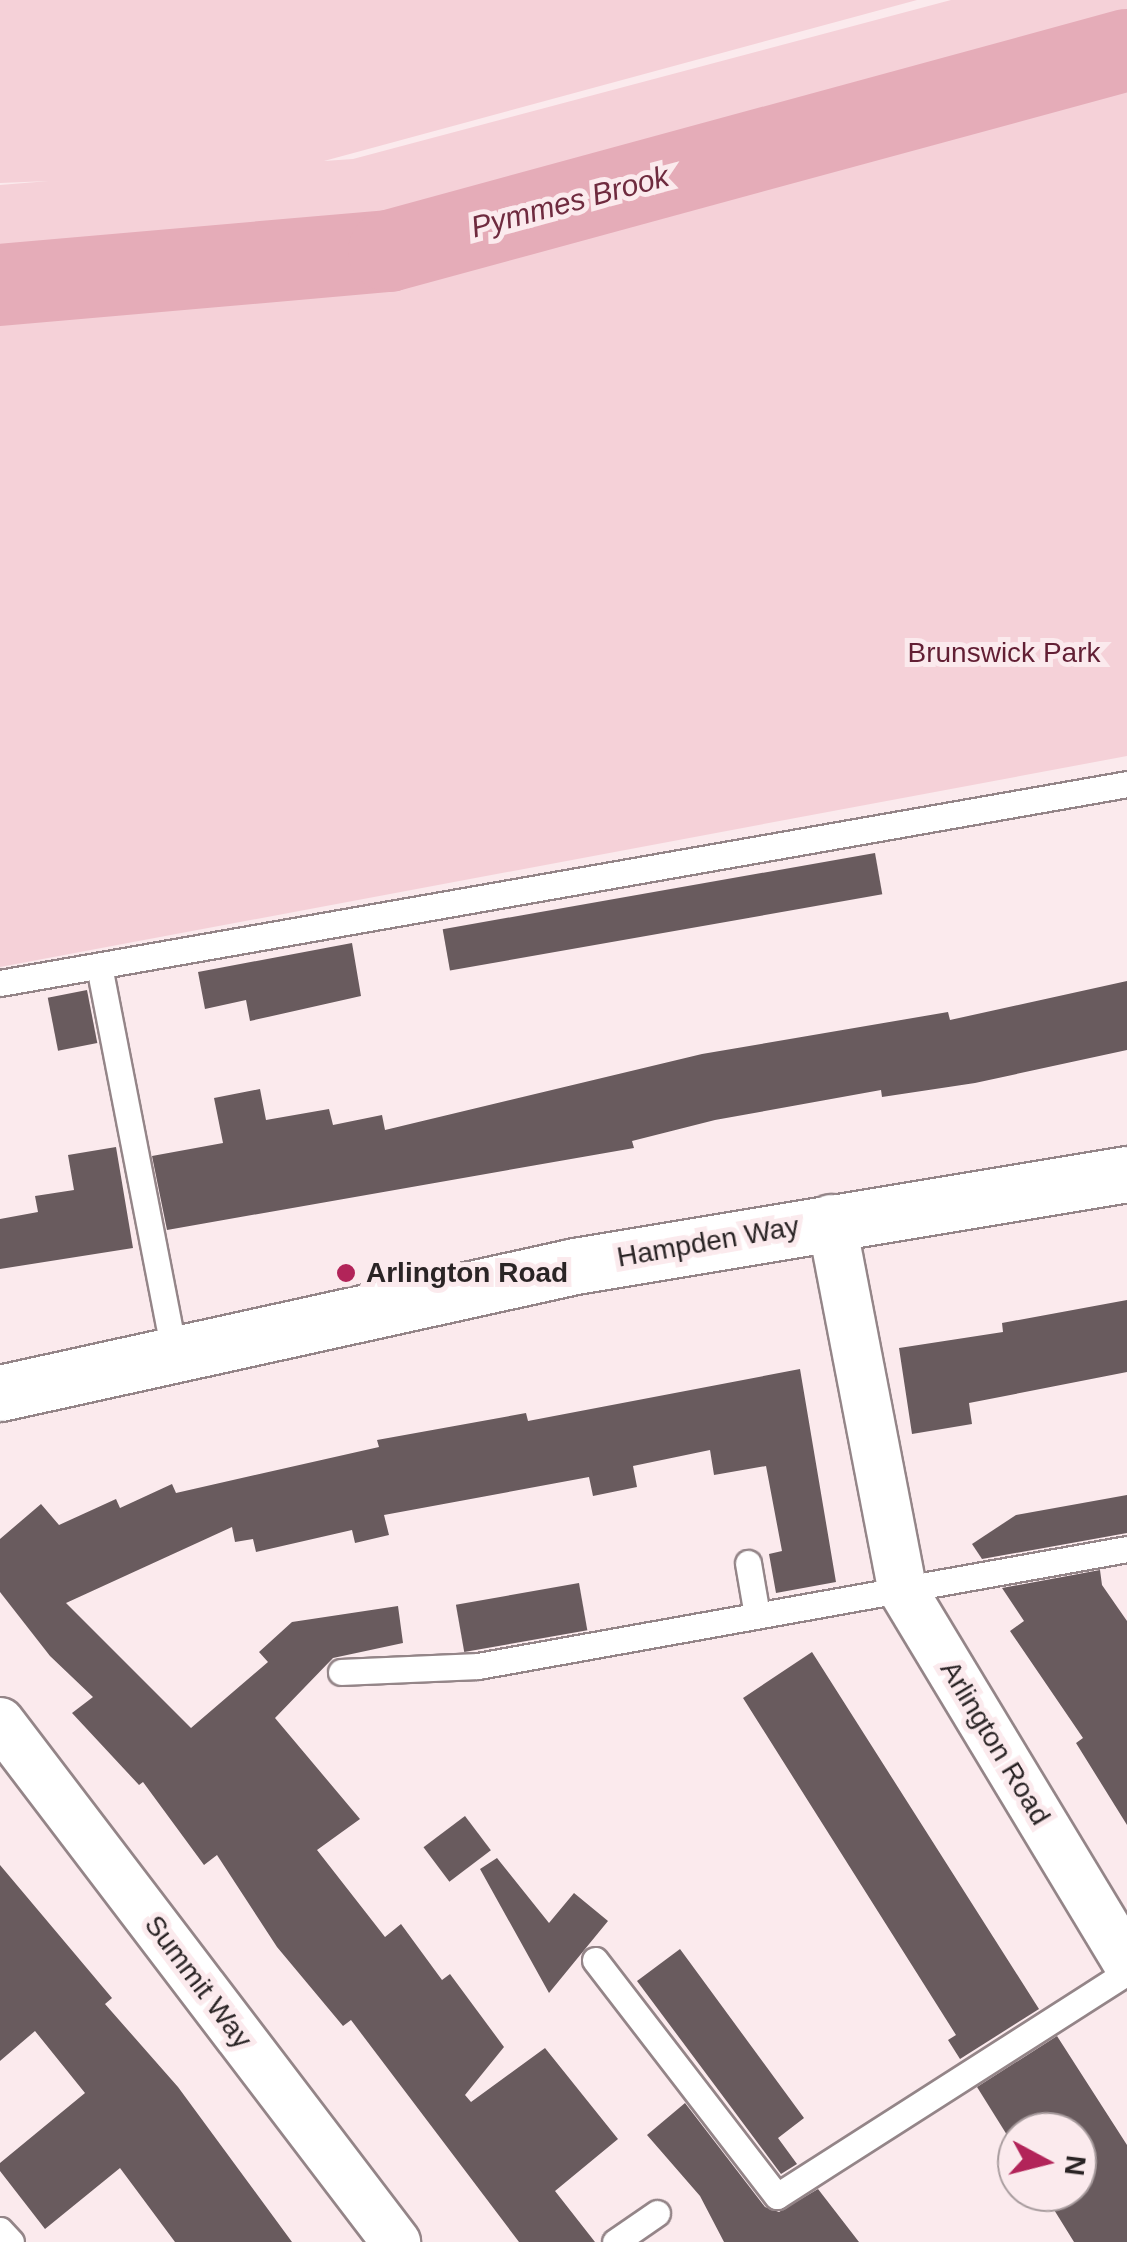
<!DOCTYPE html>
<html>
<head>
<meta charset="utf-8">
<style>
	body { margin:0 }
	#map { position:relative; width:1127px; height:2242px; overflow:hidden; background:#fbeaed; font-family:Arial,sans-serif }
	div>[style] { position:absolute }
	.green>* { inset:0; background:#f5d1d8 }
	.river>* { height:82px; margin:-41px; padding:0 41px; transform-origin:41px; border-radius:41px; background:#e5acb8 }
	.building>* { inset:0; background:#695b5e; transform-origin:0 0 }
	.roads { filter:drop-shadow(2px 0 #948588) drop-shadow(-2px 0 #948588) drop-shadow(0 2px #948588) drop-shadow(0 -2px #948588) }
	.service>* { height:25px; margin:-12.5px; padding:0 12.5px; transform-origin:12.5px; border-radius:12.5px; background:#fff }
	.minor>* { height:48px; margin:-24px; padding:0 24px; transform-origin:24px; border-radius:24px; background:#fff }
	.tertiary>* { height:55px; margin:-27.5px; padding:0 27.5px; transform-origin:27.5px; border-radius:27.5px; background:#fff }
	.dots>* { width:28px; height:28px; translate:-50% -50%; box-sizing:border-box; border:5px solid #fbeaed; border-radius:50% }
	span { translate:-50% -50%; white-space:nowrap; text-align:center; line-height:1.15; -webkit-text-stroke:10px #fbeaed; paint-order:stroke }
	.park-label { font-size:28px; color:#621f34 }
	.street-label { font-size:28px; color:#2a2425 }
	.poi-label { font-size:28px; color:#2a2425; font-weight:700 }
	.left { translate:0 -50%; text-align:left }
	.water-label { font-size:30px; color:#6f2b3f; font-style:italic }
	.north { position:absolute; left:997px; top:2112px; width:100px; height:100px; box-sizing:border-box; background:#fbeaed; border:2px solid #a79b9d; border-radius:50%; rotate:97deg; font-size:28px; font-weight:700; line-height:40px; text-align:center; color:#2a2425 }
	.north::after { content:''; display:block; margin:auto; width:35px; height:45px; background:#b22459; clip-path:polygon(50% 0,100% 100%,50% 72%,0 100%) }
</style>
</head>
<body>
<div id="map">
	<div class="green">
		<i style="clip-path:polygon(0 0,917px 0,324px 161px,353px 159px,951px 0,1127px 0,1127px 756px,0 967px,0 185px,49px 181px,0 183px)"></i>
	</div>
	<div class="river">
		<i style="left:0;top:285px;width:390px;rotate:-5deg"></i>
		<i style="left:389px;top:251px;width:765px;rotate:-15.24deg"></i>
	</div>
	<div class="building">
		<i style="left:875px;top:853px;width:42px;height:439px;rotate:80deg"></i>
		<i style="clip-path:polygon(352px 943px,361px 996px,250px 1021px,246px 1000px,205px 1009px,198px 972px)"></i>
		<i style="clip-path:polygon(1127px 981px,1127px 1050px,975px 1083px,882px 1097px,881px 1090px,715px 1120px,632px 1141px,634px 1148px,167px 1230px,152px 1156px,223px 1143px,214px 1098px,260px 1089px,266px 1120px,329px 1109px,333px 1125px,382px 1115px,385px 1130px,702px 1054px,948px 1012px,950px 1020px)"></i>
		<i style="left:87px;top:990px;width:54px;height:40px;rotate:79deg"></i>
		<i style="clip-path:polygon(116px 1147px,133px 1248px,0 1269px,0 1219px,38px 1212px,35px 1196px,74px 1190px,68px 1155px)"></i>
		<i style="clip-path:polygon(1127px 1300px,1127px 1372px,969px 1403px,972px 1424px,912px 1434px,899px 1348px,1003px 1332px,1002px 1323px)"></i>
		<i style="clip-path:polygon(800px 1369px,836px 1582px,776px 1593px,769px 1554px,782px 1551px,766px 1466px,714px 1475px,710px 1450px,633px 1466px,637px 1487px,593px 1496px,589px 1477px,384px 1515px,389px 1535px,355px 1543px,352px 1530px,256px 1552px,253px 1539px,235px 1542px,232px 1527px,66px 1603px,191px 1728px,268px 1662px,259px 1652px,292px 1622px,398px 1606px,403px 1643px,333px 1658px,275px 1718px,360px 1819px,317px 1850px,385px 1937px,401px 1924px,442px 1980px,450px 1974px,504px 2047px,465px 2095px,471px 2102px,545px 2048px,618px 2139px,555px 2191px,595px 2242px,519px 2242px,351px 2020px,343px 2026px,277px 1947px,217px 1855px,204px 1865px,143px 1782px,139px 1785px,72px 1713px,93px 1697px,50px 1656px,0 1592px,0 1539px,41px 1504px,59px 1525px,116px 1499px,120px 1508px,172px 1484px,176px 1493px,379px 1447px,377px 1440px,526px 1413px,528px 1421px)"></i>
		<i style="clip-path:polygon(1127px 1495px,1127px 1533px,982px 1559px,972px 1544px,1016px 1515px)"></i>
		<i style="clip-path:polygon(1100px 1570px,1102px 1585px,1127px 1621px,1127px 1825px,1076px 1743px,1083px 1738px,1010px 1631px,1024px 1621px,1002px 1588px)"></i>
		<i style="left:579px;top:1583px;width:48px;height:125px;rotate:80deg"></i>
		<i style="clip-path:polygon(812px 1652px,1039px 2009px,960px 2059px,948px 2040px,956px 2035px,743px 1698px)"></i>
		<i style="left:465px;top:1816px;width:43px;height:52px;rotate:53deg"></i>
		<i style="clip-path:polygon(497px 1858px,549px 1923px,574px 1893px,608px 1921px,549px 1993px,480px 1869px)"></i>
		<i style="clip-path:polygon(0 1865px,112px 1998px,105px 2004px,178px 2087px,292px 2242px,175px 2242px,120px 2168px,45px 2229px,0 2171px,0 2163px,85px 2093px,35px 2031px,0 2061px)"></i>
		<i style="clip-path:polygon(680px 1949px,804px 2118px,778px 2138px,797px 2164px,781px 2174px,637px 1981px)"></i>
		<i style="clip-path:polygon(1057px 2036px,1127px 2145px,1127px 2242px,1074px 2242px,1043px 2192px,1077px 2192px,1077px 2132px,1017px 2132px,1017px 2151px,977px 2087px)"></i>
		<i style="clip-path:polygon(685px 2103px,765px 2207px,779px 2212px,818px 2189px,859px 2242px,724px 2242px,700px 2196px,647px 2135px)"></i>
	</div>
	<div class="roads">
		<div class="service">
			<i style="left:99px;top:966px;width:399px;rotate:79deg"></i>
			<i style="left:0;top:983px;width:1144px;rotate:-10.01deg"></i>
			<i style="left:748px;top:1563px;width:53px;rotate:80.2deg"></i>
			<i style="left:341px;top:1672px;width:137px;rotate:-2.5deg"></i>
			<i style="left:478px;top:1666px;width:659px;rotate:-10.22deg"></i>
			<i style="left:595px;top:1960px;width:298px;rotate:52.4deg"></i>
			<i style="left:777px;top:2196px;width:416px;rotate:-32.6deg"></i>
			<i style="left:0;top:2230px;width:16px;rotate:47deg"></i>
			<i style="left:615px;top:2242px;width:51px;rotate:-34.6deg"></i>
		</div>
		<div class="minor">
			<i style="left:831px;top:1219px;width:377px;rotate:79.1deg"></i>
			<i style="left:902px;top:1589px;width:436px;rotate:58.9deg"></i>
			<i style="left:0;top:1722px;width:654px;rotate:52.71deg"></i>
		</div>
		<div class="tertiary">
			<i style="left:0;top:1393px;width:589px;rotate:-12.45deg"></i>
			<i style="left:575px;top:1266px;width:560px;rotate:-9.46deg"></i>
		</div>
	</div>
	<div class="dots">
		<i style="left:346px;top:1273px;background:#b22459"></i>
	</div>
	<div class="park-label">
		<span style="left:1004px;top:653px">Brunswick Park</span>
	</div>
	<div class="street-label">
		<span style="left:708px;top:1242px;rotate:-10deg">Hampden Way</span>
		<span style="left:995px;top:1743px;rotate:59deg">Arlington Road</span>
		<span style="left:198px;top:1982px;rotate:53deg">Summit Way</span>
	</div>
	<div class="poi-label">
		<span class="left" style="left:366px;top:1273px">Arlington Road</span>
	</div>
	<div class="water-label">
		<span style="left:570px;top:202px;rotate:-15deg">Pymmes Brook</span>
	</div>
	<div class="north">N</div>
</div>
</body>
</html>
